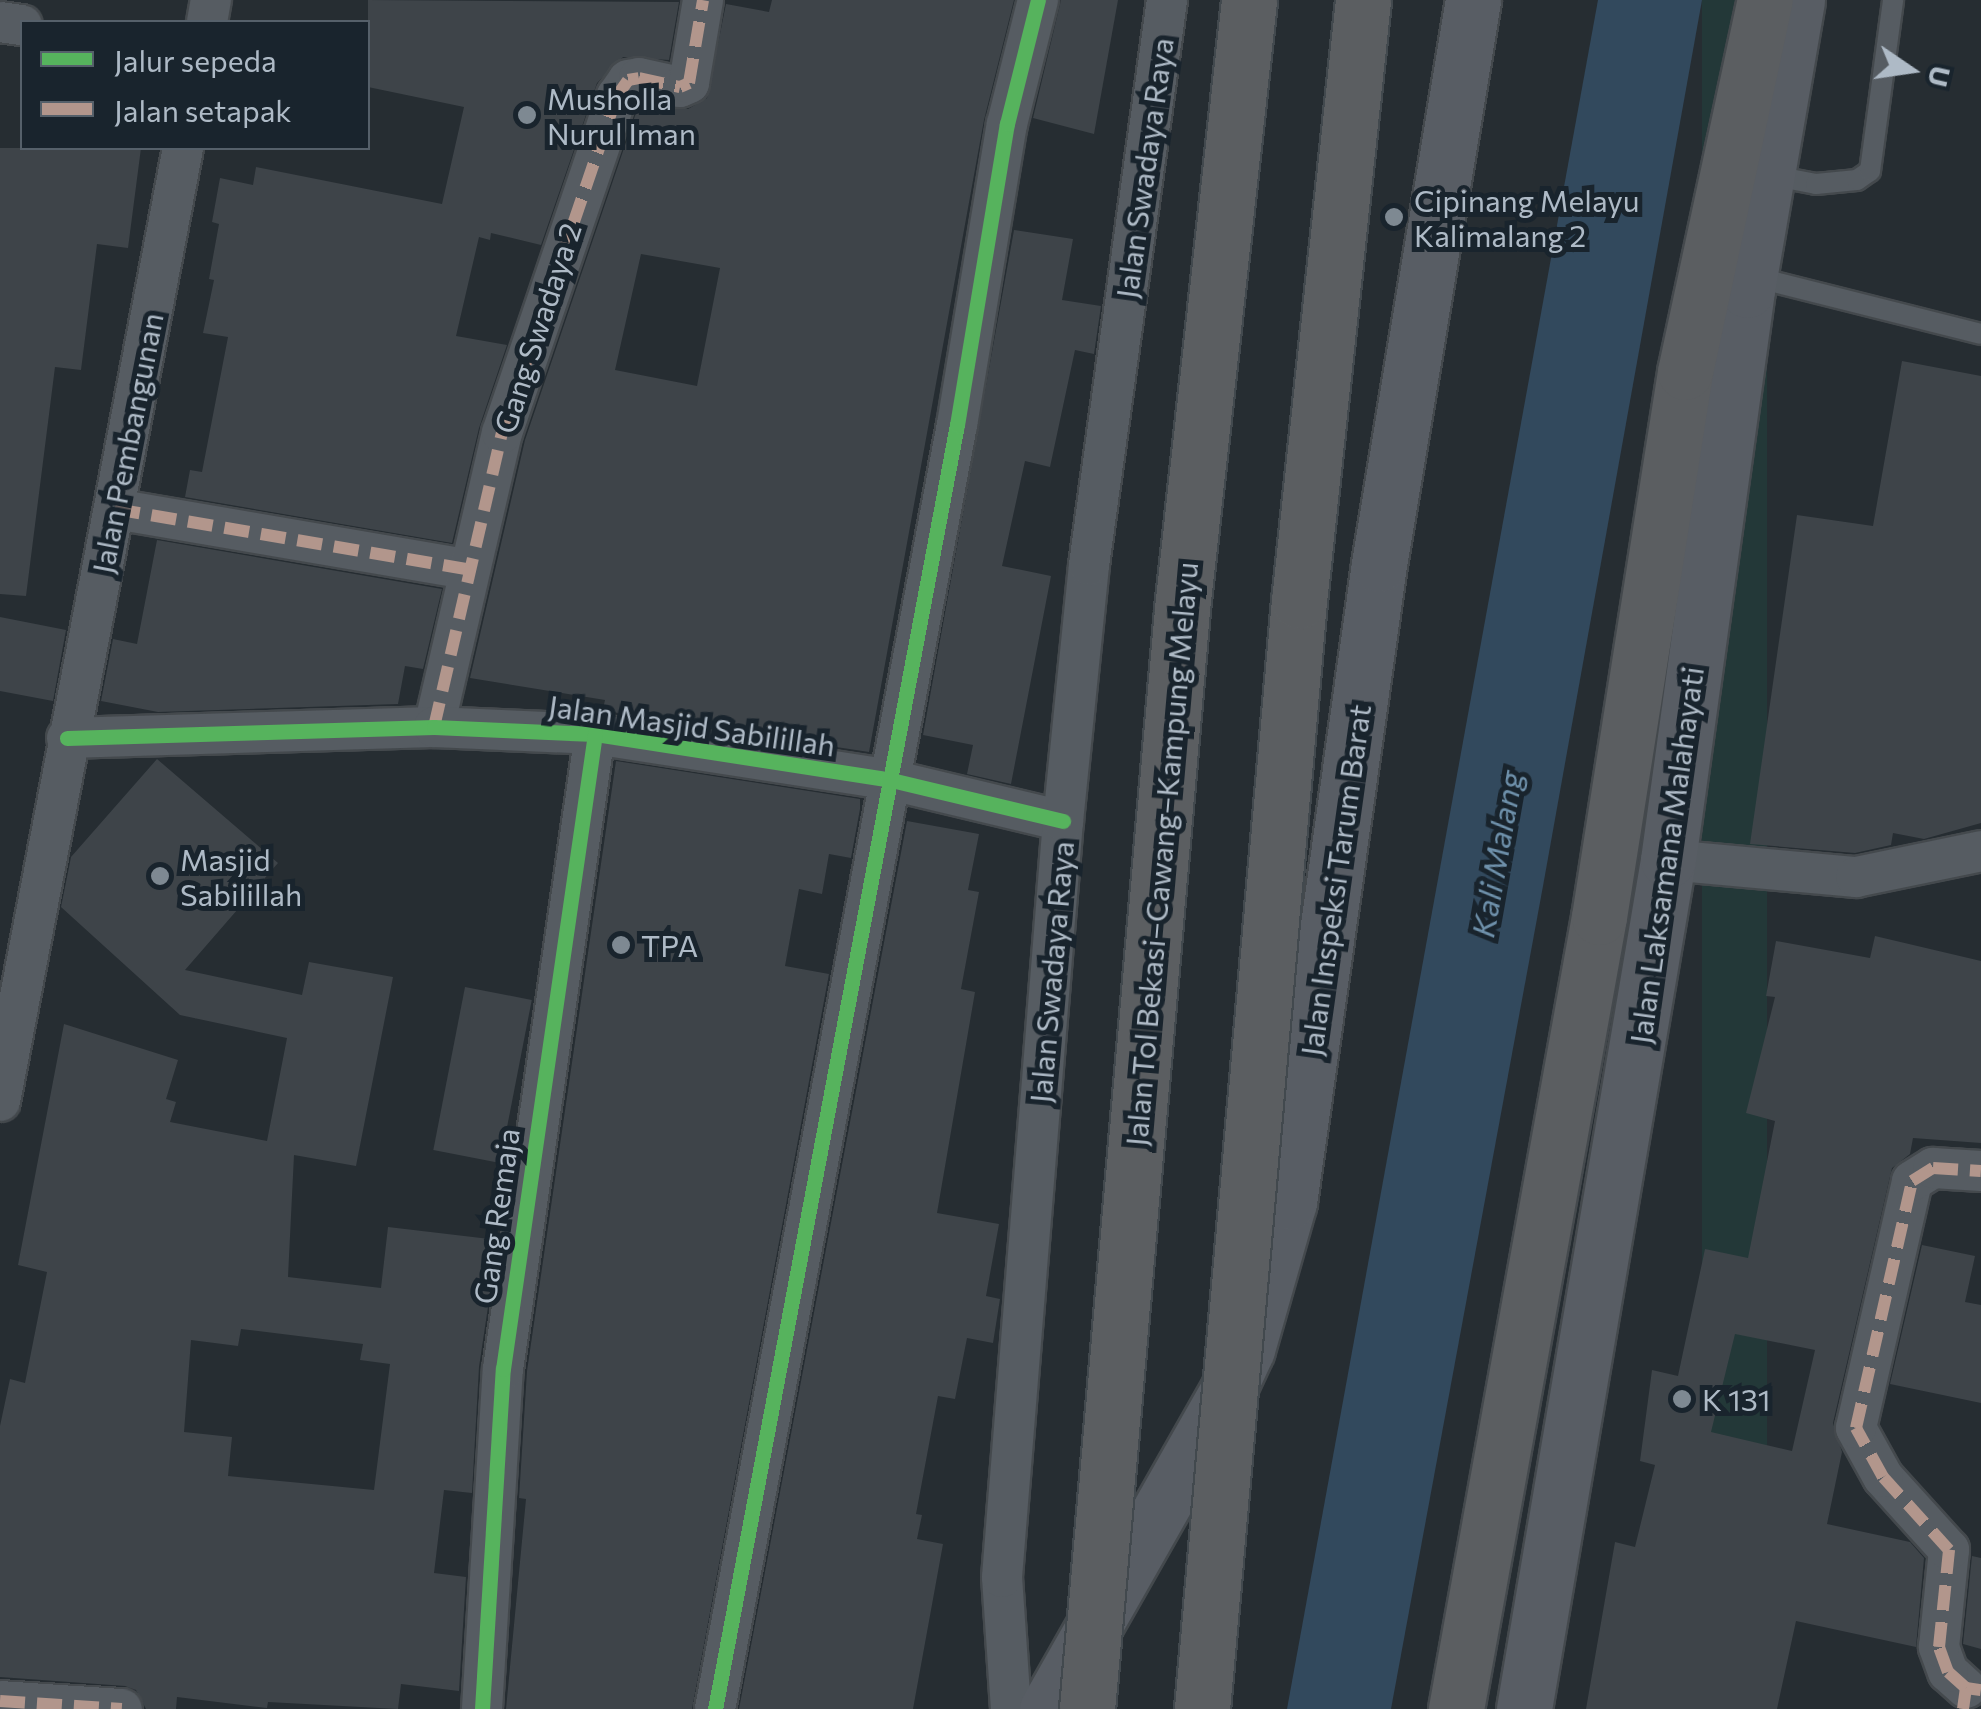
<!DOCTYPE html>
<html>
<head>
<meta charset="utf-8">
<style>
	body { margin:0 }
	#map { position:relative; width:1981px; height:1709px; overflow:hidden; background:#262d32; font-family:Commissioner,sans-serif }
	div>[style] { position:absolute }
	.green>* { inset:0; background:#233838; transform-origin:0 0 }
	.water>* { inset:0; background:#32495d }
	.building>* { inset:0; background:#3e4449; transform-origin:0 0 }
	.roads { filter:drop-shadow(2px 0 #44494d) drop-shadow(-2px 0 #44494d) drop-shadow(0 2px #44494d) drop-shadow(0 -2px #44494d) }
	.lane>* { height:20px; margin:-10px; padding:0 10px; transform-origin:10px; border-radius:10px; background:#565c62 }
	.street>* { height:40px; margin:-20px; padding:0 20px; transform-origin:20px; border-radius:20px; background:#565c62 }
	.primary>* { height:55px; margin:-27.5px; padding:0 27.5px; transform-origin:27.5px; border-radius:27.5px; background:#585d64 }
	.highway>* { height:55px; margin:-27.5px; padding:0 27.5px; transform-origin:27.5px; border-radius:27.5px; background:#5b5e61 }
	.bridges { filter:drop-shadow(2px 0 #42494e) drop-shadow(-2px 0 #42494e) drop-shadow(0 2px #42494e) drop-shadow(0 -2px #42494e) }
	.highway-bridge>* { height:55px; margin:-27.5px; padding:0 27.5px; transform-origin:27.5px; border-radius:27.5px; background:#5b5e61 }
	.quiet>* { height:12px; margin-top:-6px; transform-origin:0; background:repeating-linear-gradient(90deg,#b2968c 0 25px,transparent 0 37px) }
	.cycleway>* { height:15px; margin:-7.5px; padding:0 7.5px; transform-origin:7.5px; border-radius:7.5px; background:#56b35d }
	.dots>* { width:28px; height:28px; translate:-50% -50%; box-sizing:border-box; border:5px solid #19242d; border-radius:50% }
	span { translate:-50% -50%; white-space:nowrap; text-align:center; line-height:1.15; -webkit-text-stroke:10px #19242d; paint-order:stroke }
	.poi-label { font-size:30px; color:#aebac6 }
	.left { translate:0 -50%; text-align:left }
	.street-label { font-size:30px; color:#aebac6 }
	.water-label { font-size:32px; color:#6e90aa; font-style:italic }
	.legend { position:absolute; left:20px; top:20px; width:350px; height:130px; box-sizing:border-box; background:#19242d; border:2px solid #55606a; margin:0; padding:12px 18px; list-style:none; font-size:30px; color:#aebac6 }
	.legend li { display:flex; align-items:center; gap:20px; height:50px }
	.legend b { width:50px; border:2px solid #55606a }
	.north { position:absolute; left:1861px; top:20px; width:100px; height:100px; -webkit-text-stroke:8px #19242d; paint-order:stroke; rotate:103deg; font-size:28px; font-weight:700; line-height:40px; text-align:center; color:#aebac6 }
	.north::after { content:''; display:block; margin:auto; width:35px; height:45px; background:#aebac6; clip-path:polygon(50% 0,100% 100%,50% 72%,0 100%) }
</style>
</head>
<body>
<div id="map">
	<div class="green">
		<i style="left:1702px;top:0;width:65px;height:1737px"></i>
	</div>
	<div class="water">
		<i style="clip-path:polygon(1598px 0,1702px 0,1543px 886px,1391px 1709px,1287px 1709px)"></i>
	</div>
	<div class="building">
		<i style="clip-path:polygon(368px 0,679px 2px,669px 60px,623px 57px,597px 83px,541px 245px,491px 233px,490px 240px,479px 237px,456px 336px,507px 345px,479px 428px,452px 543px,185px 497px,190px 470px,202px 472px,228px 337px,203px 333px,214px 280px,209px 279px,219px 224px,212px 222px,220px 178px,253px 185px,256px 167px,442px 204px,464px 107px,368px 87px)"></i>
		<i style="clip-path:polygon(evenodd,772px 0,1014px 0,984px 120px,869px 752px,625px 715px,603px 709px,605px 700px,470px 678px,525px 440px,638px 107px,688px 109px,707px 98px,726px 4px,769px 12px,772px 0,641px 254px,720px 268px,697px 386px,615px 370px,641px 254px)"></i>
		<i style="clip-path:polygon(1061px 0,1118px 0,1094px 134px,1033px 118px)"></i>
		<i style="clip-path:polygon(0 148px,141px 148px,128px 248px,97px 244px,81px 370px,55px 367px,26px 596px,0 594px)"></i>
		<i style="clip-path:polygon(1014px 230px,1073px 239px,1062px 300px,1101px 306px,1094px 354px,1075px 350px,1050px 467px,1025px 461px,1002px 566px,1051px 576px,1011px 784px,967px 774px,973px 745px,923px 735px)"></i>
		<i style="clip-path:polygon(1902px 361px,1981px 376px,1981px 823px,1924px 839px,1893px 833px,1891px 845px,1855px 853px,1750px 844px,1797px 515px,1873px 526px)"></i>
		<i style="clip-path:polygon(157px 540px,442px 589px,423px 669px,405px 666px,398px 704px,158px 712px,101px 701px,113px 639px,137px 644px)"></i>
		<i style="clip-path:polygon(0 617px,66px 630px,53px 701px,0 691px)"></i>
		<i style="clip-path:polygon(evenodd,157px 759px,278px 863px,185px 970px,302px 995px,309px 962px,393px 977px,356px 1166px,294px 1155px,288px 1277px,381px 1288px,388px 1227px,498px 1240px,479px 1367px,472px 1493px,444px 1490px,434px 1573px,466px 1577px,459px 1691px,401px 1684px,398px 1709px,268px 1702px,267px 1708px,177px 1697px,176px 1709px,146px 1709px,136px 1690px,125px 1686px,0 1677px,0 1426px,10px 1379px,25px 1383px,47px 1272px,18px 1265px,64px 1024px,178px 1060px,166px 1099px,176px 1102px,170px 1122px,267px 1141px,287px 1038px,180px 1015px,61px 907px,71px 857px,157px 759px,241px 1329px,363px 1344px,360px 1360px,390px 1364px,374px 1490px,228px 1476px,232px 1437px,184px 1432px,191px 1340px,238px 1346px,241px 1329px)"></i>
		<i style="clip-path:polygon(616px 761px,860px 799px,860px 809px,851px 858px,829px 854px,822px 894px,799px 889px,785px 966px,829px 974px,692px 1709px,506px 1709px,526px 1499px,519px 1498px,527px 1371px)"></i>
		<i style="clip-path:polygon(907px 821px,979px 834px,968px 890px,979px 892px,961px 989px,975px 992px,937px 1213px,999px 1224px,986px 1296px,1000px 1299px,993px 1343px,967px 1338px,955px 1399px,938px 1396px,916px 1514px,922px 1515px,917px 1539px,943px 1544px,913px 1709px,739px 1709px)"></i>
		<i style="clip-path:polygon(evenodd,1875px 936px,1981px 961px,1981px 1143px,1913px 1138px,1910px 1154px,1892px 1168px,1833px 1423px,1842px 1452px,1827px 1524px,1910px 1542px,1924px 1558px,1916px 1647px,1796px 1621px,1777px 1709px,1586px 1709px,1615px 1542px,1635px 1547px,1655px 1465px,1640px 1461px,1652px 1370px,1678px 1376px,1705px 1249px,1748px 1258px,1775px 1121px,1746px 1113px,1775px 997px,1766px 996px,1776px 941px,1870px 958px,1875px 936px,1735px 1334px,1815px 1350px,1792px 1451px,1711px 1432px,1735px 1334px)"></i>
		<i style="left:465px;top:987px;width:68px;height:166px;rotate:11deg"></i>
		<i style="clip-path:polygon(1922px 1245px,1975px 1256px,1965px 1302px,1981px 1305px,1981px 1403px,1890px 1384px)"></i>
		<i style="clip-path:polygon(1972px 1556px,1981px 1558px,1981px 1649px,1963px 1644px)"></i>
	</div>
	<div class="roads">
		<div class="lane">
			<i style="left:1769px;top:175px;width:48px;rotate:10.8deg"></i>
			<i style="left:1816px;top:184px;width:41px;rotate:-5.6deg"></i>
			<i style="left:1857px;top:180px;width:16px;rotate:-35deg"></i>
			<i style="left:1870px;top:171px;width:173px;rotate:-82.3deg"></i>
			<i style="left:1750px;top:276px;width:238px;rotate:14.1deg"></i>
		</div>
		<div class="street">
			<i style="left:0;top:22px;width:22px;rotate:8deg"></i>
			<i style="left:207px;top:22px;width:22px;rotate:-80deg"></i>
			<i style="left:115px;top:509px;width:356px;rotate:9.7deg"></i>
			<i style="left:434px;top:727px;width:302px;rotate:-77deg"></i>
			<i style="left:502px;top:433px;width:356px;rotate:-71.2deg"></i>
			<i style="left:617px;top:96px;width:19px;rotate:-55deg"></i>
			<i style="left:628px;top:80px;width:11px;rotate:-10deg"></i>
			<i style="left:639px;top:78px;width:42px;rotate:12.4deg"></i>
			<i style="left:680px;top:87px;width:10px;rotate:-24deg"></i>
			<i style="left:689px;top:83px;width:84px;rotate:-80.4deg"></i>
			<i style="left:67px;top:738px;width:367px;rotate:-1.7deg"></i>
			<i style="left:434px;top:727px;width:161px;rotate:2.5deg"></i>
			<i style="left:595px;top:734px;width:295px;rotate:8.8deg"></i>
			<i style="left:887px;top:779px;width:181px;rotate:13.4deg"></i>
			<i style="left:1668px;top:860px;width:189px;rotate:5.2deg"></i>
			<i style="left:1856px;top:877px;width:128px;rotate:-11.7deg"></i>
			<i style="left:0;top:1101px;width:970px;rotate:-79.13deg"></i>
			<i style="left:1966px;top:1688px;width:24px;rotate:-138deg"></i>
			<i style="left:1948px;top:1672px;width:27px;rotate:-110deg"></i>
			<i style="left:1939px;top:1647px;width:98px;rotate:-84.1deg"></i>
			<i style="left:1949px;top:1550px;width:98px;rotate:-132.1deg"></i>
			<i style="left:1883px;top:1477px;width:56px;rotate:-118.9deg"></i>
			<i style="left:1856px;top:1428px;width:253px;rotate:-77.2deg"></i>
			<i style="left:1912px;top:1181px;width:25px;rotate:-32deg"></i>
			<i style="left:1933px;top:1168px;width:48px;rotate:3.6deg"></i>
			<i style="left:0;top:1701px;width:122px;rotate:3.8deg"></i>
			<i style="left:482px;top:1709px;width:341px;rotate:-86.5deg"></i>
			<i style="left:503px;top:1369px;width:642px;rotate:-81.76deg"></i>
			<i style="left:715px;top:1709px;width:1307px;rotate:-79.33deg"></i>
			<i style="left:957px;top:425px;width:305px;rotate:-80.6deg"></i>
			<i style="left:1007px;top:124px;width:128px;rotate:-76deg"></i>
			<i style="left:1011px;top:1709px;width:132px;rotate:-93.9deg"></i>
			<i style="left:1002px;top:1577px;width:758px;rotate:-85.39deg"></i>
			<i style="left:1063px;top:821px;width:257px;rotate:-84.2deg"></i>
			<i style="left:1089px;top:565px;width:570px;rotate:-82.14deg"></i>
		</div>
		<div class="primary">
			<i style="left:1047px;top:1709px;width:367px;rotate:-60.4deg"></i>
			<i style="left:1228px;top:1390px;width:45px;rotate:-65.1deg"></i>
			<i style="left:1247px;top:1349px;width:153px;rotate:-74.1deg"></i>
			<i style="left:1289px;top:1202px;width:644px;rotate:-81.97deg"></i>
			<i style="left:1379px;top:564px;width:572px;rotate:-80.54deg"></i>
			<i style="left:1524px;top:1709px;width:861px;rotate:-80.37deg"></i>
			<i style="left:1668px;top:860px;width:575px;rotate:-82.11deg"></i>
			<i style="left:1747px;top:290px;width:294px;rotate:-80.2deg"></i>
		</div>
		<div class="highway">
			<i style="left:1456px;top:1709px;width:805px;rotate:-79.77deg"></i>
			<i style="left:1599px;top:917px;width:552px;rotate:-81.03deg"></i>
			<i style="left:1685px;top:372px;width:381px;rotate:-77.9deg"></i>
		</div>
	</div>
	<div class="bridges">
		<div class="highway-bridge">
			<i style="left:1087px;top:1709px;width:1104px;rotate:-85.06deg"></i>
			<i style="left:1182px;top:609px;width:613px;rotate:-83.72deg"></i>
			<i style="left:1202px;top:1709px;width:1112px;rotate:-85deg"></i>
			<i style="left:1299px;top:601px;width:604px;rotate:-83.92deg"></i>
		</div>
	</div>
	<div class="quiet">
		<i style="left:115px;top:509px;width:356px;rotate:9.7deg"></i>
		<i style="left:434px;top:727px;width:302px;rotate:-77deg"></i>
		<i style="left:502px;top:433px;width:356px;rotate:-71.2deg"></i>
		<i style="left:617px;top:96px;width:19px;rotate:-55deg"></i>
		<i style="left:628px;top:80px;width:11px;rotate:-10deg"></i>
		<i style="left:639px;top:78px;width:42px;rotate:12.4deg"></i>
		<i style="left:680px;top:87px;width:10px;rotate:-24deg"></i>
		<i style="left:689px;top:83px;width:84px;rotate:-80.4deg"></i>
		<i style="left:1966px;top:1688px;width:24px;rotate:-138deg"></i>
		<i style="left:1948px;top:1672px;width:27px;rotate:-110deg"></i>
		<i style="left:1939px;top:1647px;width:98px;rotate:-84.1deg"></i>
		<i style="left:1949px;top:1550px;width:98px;rotate:-132.1deg"></i>
		<i style="left:1883px;top:1477px;width:56px;rotate:-118.9deg"></i>
		<i style="left:1856px;top:1428px;width:253px;rotate:-77.2deg"></i>
		<i style="left:1912px;top:1181px;width:25px;rotate:-32deg"></i>
		<i style="left:1933px;top:1168px;width:48px;rotate:3.6deg"></i>
		<i style="left:0;top:1701px;width:122px;rotate:3.8deg"></i>
		<i style="left:1963px;top:1709px;width:21px;rotate:-82deg"></i>
		<i style="left:1966px;top:1688px;width:15px;rotate:8deg"></i>
	</div>
	<div class="cycleway">
		<i style="left:67px;top:738px;width:367px;rotate:-1.7deg"></i>
		<i style="left:434px;top:727px;width:161px;rotate:2.5deg"></i>
		<i style="left:595px;top:734px;width:295px;rotate:8.8deg"></i>
		<i style="left:887px;top:779px;width:181px;rotate:13.4deg"></i>
		<i style="left:482px;top:1709px;width:341px;rotate:-86.5deg"></i>
		<i style="left:503px;top:1369px;width:642px;rotate:-81.76deg"></i>
		<i style="left:715px;top:1709px;width:1307px;rotate:-79.33deg"></i>
		<i style="left:957px;top:425px;width:305px;rotate:-80.6deg"></i>
		<i style="left:1007px;top:124px;width:128px;rotate:-76deg"></i>
	</div>
	<div class="dots">
		<i style="left:527px;top:115px;background:#7e8992"></i>
		<i style="left:1394px;top:217px;background:#7e8992"></i>
		<i style="left:160px;top:876px;background:#7e8992"></i>
		<i style="left:621px;top:945px;background:#7e8992"></i>
		<i style="left:1682px;top:1399px;background:#7e8992"></i>
	</div>
	<div class="poi-label">
		<span class="left" style="left:547px;top:115px">Musholla<br>Nurul Iman</span>
		<span class="left" style="left:1414px;top:217px">Cipinang Melayu<br>Kalimalang 2</span>
		<span class="left" style="left:180px;top:876px">Masjid<br>Sabilillah</span>
		<span class="left" style="left:641px;top:945px">TPA</span>
		<span class="left" style="left:1702px;top:1399px">K 131</span>
	</div>
	<div class="street-label">
		<span style="left:1144px;top:168px;rotate:-82deg">Jalan Swadaya Raya</span>
		<span style="left:537px;top:328px;rotate:-72deg">Gang Swadaya 2</span>
		<span style="left:127px;top:443px;rotate:-79deg">Jalan Pembangunan</span>
		<span style="left:692px;top:725px;rotate:8deg">Jalan Masjid Sabilillah</span>
		<span style="left:1161px;top:854px;rotate:-85deg">Jalan Tol Bekasi–Cawang–Kampung Melayu</span>
		<span style="left:1666px;top:855px;rotate:-82deg">Jalan Laksamana Malahayati</span>
		<span style="left:1335px;top:880px;rotate:-82deg">Jalan Inspeksi Tarum Barat</span>
		<span style="left:1051px;top:972px;rotate:-85deg">Jalan Swadaya Raya</span>
		<span style="left:496px;top:1216px;rotate:-82deg">Gang Remaja</span>
	</div>
	<div class="water-label">
		<span style="left:1496px;top:854px;rotate:-80deg">Kali Malang</span>
	</div>
	<ul class="legend">
	<li><b style="height:12px;background:#56b35d"></b>Jalur sepeda</li>
	<li><b style="height:12px;background:#b2968c"></b>Jalan setapak</li>
	</ul>
	<div class="north">U</div>
</div>
</body>
</html>
